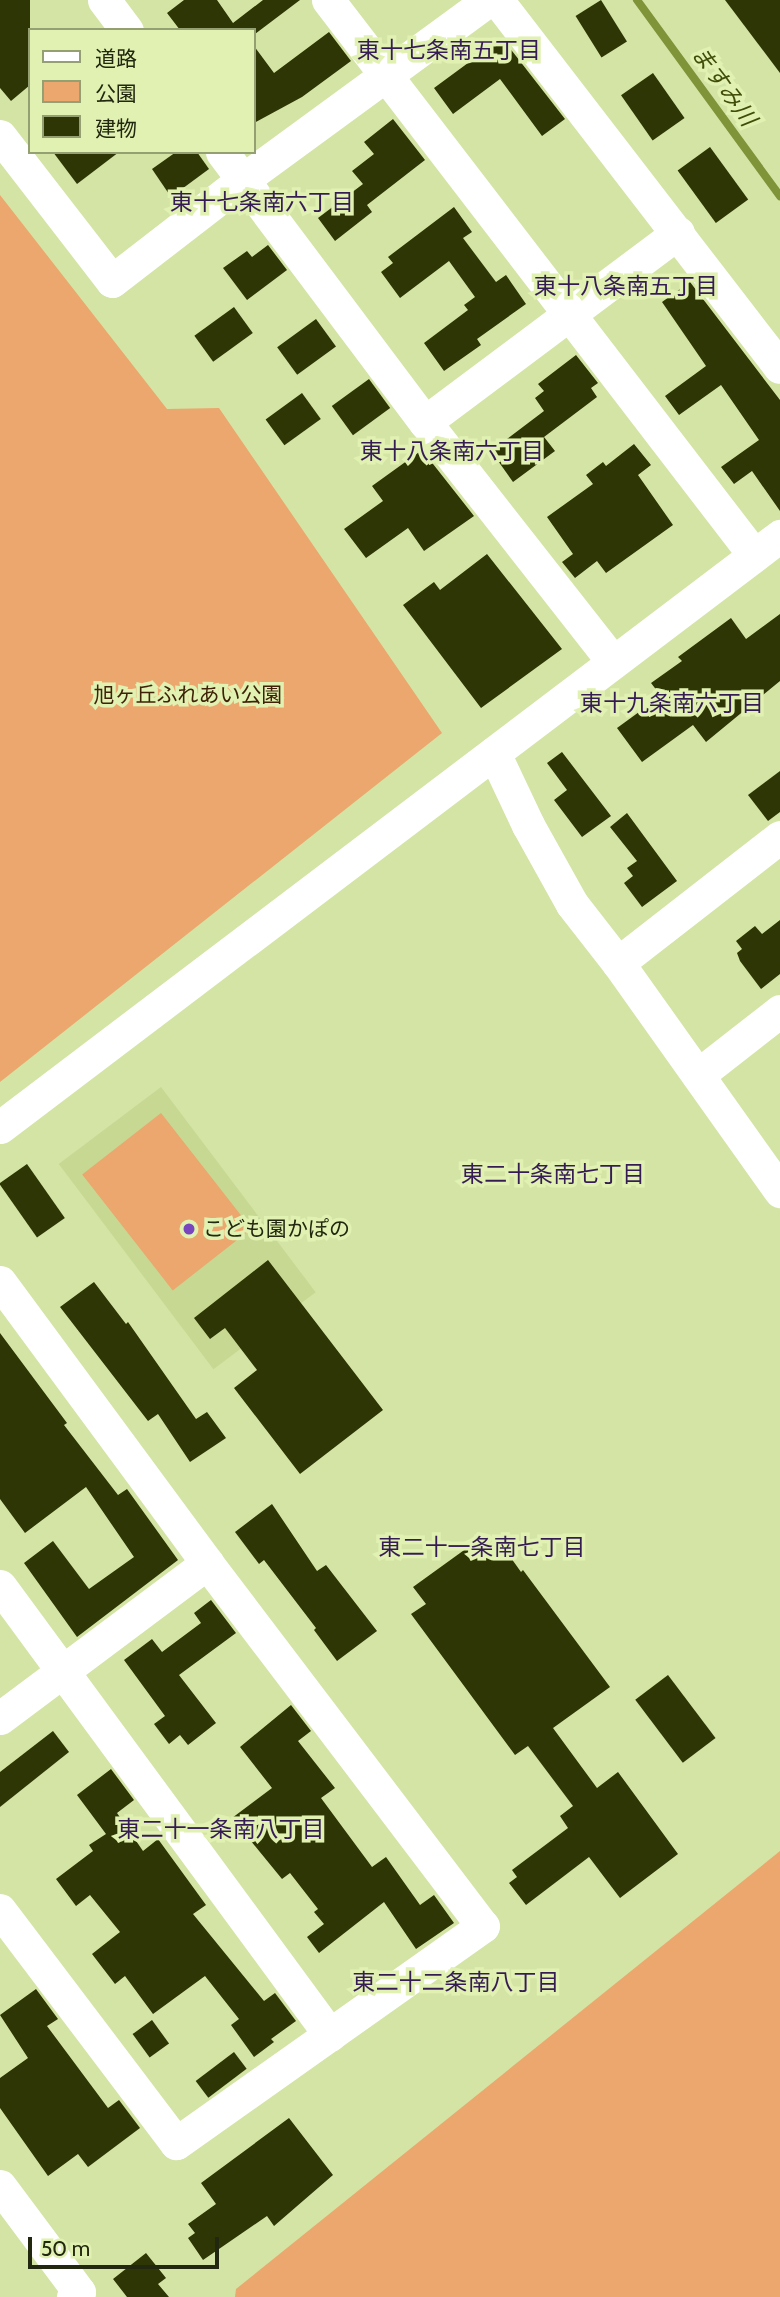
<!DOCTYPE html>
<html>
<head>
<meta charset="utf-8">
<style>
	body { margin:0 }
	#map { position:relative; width:780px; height:2297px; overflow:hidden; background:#d3e4a5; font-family:Cabin,"Noto Sans JP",sans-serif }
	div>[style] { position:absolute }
	.built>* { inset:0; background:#c6d892; transform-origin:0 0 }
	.green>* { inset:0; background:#eba76d; transform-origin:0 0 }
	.stream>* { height:8px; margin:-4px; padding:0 4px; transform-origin:4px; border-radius:4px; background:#7f9338 }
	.building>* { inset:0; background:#2d3604; transform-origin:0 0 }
	.minor>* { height:33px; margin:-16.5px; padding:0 16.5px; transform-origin:16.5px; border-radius:16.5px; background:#fff }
	.dots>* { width:19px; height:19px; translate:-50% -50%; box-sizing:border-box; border:4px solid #e0f1b2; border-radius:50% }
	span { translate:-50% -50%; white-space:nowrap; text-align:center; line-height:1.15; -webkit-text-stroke:7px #e0f1b2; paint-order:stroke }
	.park-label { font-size:21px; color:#3e2106 }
	.poi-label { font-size:21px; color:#22270f }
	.left { translate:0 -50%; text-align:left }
	.neighbourhood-label { font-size:23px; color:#351c55 }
	.water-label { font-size:23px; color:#404d08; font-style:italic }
	.legend { position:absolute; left:28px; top:28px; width:228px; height:126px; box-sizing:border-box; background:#e0f1b2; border:2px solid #94a071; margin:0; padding:9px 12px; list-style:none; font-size:21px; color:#22270f }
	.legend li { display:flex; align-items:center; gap:14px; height:35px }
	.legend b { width:35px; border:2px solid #94a071 }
	.scale { position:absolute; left:28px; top:2237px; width:191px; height:32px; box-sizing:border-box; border:4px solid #22270f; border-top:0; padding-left:9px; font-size:21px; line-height:24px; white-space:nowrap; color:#22270f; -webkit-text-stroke:5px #e0f1b2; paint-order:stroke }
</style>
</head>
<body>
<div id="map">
	<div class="built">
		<i style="left:161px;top:1087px;width:257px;height:128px;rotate:53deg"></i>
	</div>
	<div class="green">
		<i style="clip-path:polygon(0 195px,167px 409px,219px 408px,442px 733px,0 1082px)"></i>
		<i style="left:161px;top:1113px;width:147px;height:100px;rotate:52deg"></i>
		<i style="clip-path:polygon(780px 1851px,780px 2297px,235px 2297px,236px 2289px)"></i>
	</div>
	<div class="stream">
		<i style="left:637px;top:0;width:243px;rotate:53.9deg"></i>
	</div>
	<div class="building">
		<i style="clip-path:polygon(0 0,30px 0,30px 85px,11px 101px,0 88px)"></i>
		<i style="clip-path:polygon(184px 0,217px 0,233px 23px,263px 0,300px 0,255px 34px,254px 30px,180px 30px,167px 13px)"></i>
		<i style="left:601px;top:0;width:49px;height:30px;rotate:58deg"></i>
		<i style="clip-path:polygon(725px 0,780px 0,780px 73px)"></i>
		<i style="clip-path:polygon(329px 32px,351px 61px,302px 97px,254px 123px,254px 46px,274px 73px)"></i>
		<i style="clip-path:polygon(502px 38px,565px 119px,542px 136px,500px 79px,453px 114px,434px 88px)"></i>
		<i style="left:653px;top:73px;width:55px;height:39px;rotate:55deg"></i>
		<i style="clip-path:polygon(393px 119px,425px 160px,367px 205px,372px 212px,335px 241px,318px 218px,363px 184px,352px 171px,374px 154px,364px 142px)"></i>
		<i style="left:710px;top:147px;width:65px;height:40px;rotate:54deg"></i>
		<i style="clip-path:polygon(53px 152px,119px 152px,77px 184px)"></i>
		<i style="clip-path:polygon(176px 152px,197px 152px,209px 169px,171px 197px,152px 169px)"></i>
		<i style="clip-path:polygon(454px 207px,472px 232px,463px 238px,496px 282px,506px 275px,526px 304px,477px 339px,481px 345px,444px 371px,424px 343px,468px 310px,464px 305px,475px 297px,449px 261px,400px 298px,381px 272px,393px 263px,388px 257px)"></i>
		<i style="clip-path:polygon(268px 245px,287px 270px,247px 300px,223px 268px,247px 251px,252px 257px)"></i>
		<i style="clip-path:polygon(690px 282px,780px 400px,780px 511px,752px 471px,734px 484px,721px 467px,759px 440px,721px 385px,679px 415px,665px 396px,706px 366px,662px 302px)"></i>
		<i style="left:234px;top:307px;width:32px;height:49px;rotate:54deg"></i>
		<i style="left:316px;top:319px;width:34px;height:48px;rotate:54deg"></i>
		<i style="clip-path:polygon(576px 355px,598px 383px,591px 388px,597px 397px,544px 437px,555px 451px,513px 482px,491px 451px,544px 411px,535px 398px,544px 391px,538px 384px)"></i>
		<i style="left:369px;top:379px;width:36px;height:46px;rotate:54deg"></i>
		<i style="left:302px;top:393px;width:32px;height:45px;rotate:54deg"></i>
		<i style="clip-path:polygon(634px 444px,651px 465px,638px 475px,673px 525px,606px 573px,597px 561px,575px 578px,562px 562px,573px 554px,547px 517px,593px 484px,586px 475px,603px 462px,606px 466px)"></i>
		<i style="clip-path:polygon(422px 450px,474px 516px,424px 551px,408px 528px,366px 558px,344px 529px,383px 501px,372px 486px)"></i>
		<i style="clip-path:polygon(487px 554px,562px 649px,481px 708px,403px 605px,434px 582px,440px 590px)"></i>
		<i style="clip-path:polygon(780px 614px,780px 681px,706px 742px,693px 725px,642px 762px,617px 728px,661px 696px,651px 683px,682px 661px,678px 657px,731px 618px,746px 639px)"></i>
		<i style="clip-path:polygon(562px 752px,611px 816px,582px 837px,554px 800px,567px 790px,547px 763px)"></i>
		<i style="clip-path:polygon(780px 771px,780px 812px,768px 821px,748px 795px)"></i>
		<i style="clip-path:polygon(627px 813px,677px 881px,642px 907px,624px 883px,633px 876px,627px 868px,637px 861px,610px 827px)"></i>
		<i style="clip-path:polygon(780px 920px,780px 974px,761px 989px,740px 961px,737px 953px,742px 949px,736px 941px,755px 926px,762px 934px)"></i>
		<i style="left:27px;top:1164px;width:66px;height:34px;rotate:55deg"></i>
		<i style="clip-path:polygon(268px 1260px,383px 1410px,300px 1474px,234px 1388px,257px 1370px,225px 1328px,210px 1339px,194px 1318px)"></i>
		<i style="clip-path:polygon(94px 1282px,126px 1324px,128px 1322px,196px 1419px,207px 1412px,226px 1438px,190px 1462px,158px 1414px,148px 1421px,60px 1307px)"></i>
		<i style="clip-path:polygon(0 1333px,67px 1423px,64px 1425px,118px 1495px,127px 1489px,178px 1560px,77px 1637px,24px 1563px,53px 1541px,89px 1589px,134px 1557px,86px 1487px,25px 1533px,0 1499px)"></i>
		<i style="clip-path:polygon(272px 1504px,317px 1571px,326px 1565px,377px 1631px,337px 1661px,314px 1630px,316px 1628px,264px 1560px,259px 1564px,235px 1532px)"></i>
		<i style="clip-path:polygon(485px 1535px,498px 1553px,504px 1548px,521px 1572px,523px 1570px,610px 1687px,553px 1728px,597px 1788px,618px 1772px,678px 1854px,620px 1898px,589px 1857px,526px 1905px,509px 1883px,517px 1877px,512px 1870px,568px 1828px,560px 1816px,573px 1806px,528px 1746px,515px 1755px,411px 1614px,426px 1604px,413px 1587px)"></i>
		<i style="clip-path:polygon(211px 1600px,236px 1633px,179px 1675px,216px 1723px,188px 1745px,180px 1735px,169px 1744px,154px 1724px,165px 1716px,124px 1660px,152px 1639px,162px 1652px,201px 1623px,194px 1613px)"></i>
		<i style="left:668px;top:1675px;width:79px;height:41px;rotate:53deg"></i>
		<i style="clip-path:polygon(291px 1705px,311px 1731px,298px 1741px,335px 1788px,321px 1798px,372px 1867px,386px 1857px,420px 1905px,434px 1895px,454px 1923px,416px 1949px,384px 1902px,319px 1953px,307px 1937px,324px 1924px,314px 1912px,318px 1909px,290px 1873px,282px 1879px,232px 1818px,272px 1788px,240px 1747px)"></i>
		<i style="clip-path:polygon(53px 1731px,69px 1752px,0 1807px,0 1772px)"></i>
		<i style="clip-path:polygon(111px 1769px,134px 1800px,117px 1813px,143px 1851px,158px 1839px,206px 1905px,193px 1914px,264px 2001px,275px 1993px,296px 2021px,271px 2039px,274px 2042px,254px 2057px,231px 2025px,239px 2019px,205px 1976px,153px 2014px,125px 1976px,115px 1984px,92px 1954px,120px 1932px,90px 1895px,76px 1906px,56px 1879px,93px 1851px,89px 1845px,106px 1834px,77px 1795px)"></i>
		<i style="clip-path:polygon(36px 1989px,58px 2019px,47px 2026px,108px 2108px,119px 2100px,140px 2128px,88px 2167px,78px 2154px,48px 2176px,0 2108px,0 2078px,28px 2058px,0 2015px)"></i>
		<i style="left:152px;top:2020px;width:29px;height:24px;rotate:54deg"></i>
		<i style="left:234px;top:2052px;width:21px;height:48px;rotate:53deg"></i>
		<i style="clip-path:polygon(289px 2118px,333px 2175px,274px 2226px,267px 2216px,203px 2260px,188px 2238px,195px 2233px,188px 2224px,216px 2204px,201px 2183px)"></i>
		<i style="clip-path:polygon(146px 2253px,166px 2278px,158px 2284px,169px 2297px,127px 2297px,113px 2279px)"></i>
	</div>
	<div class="minor">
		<i style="left:104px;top:0;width:38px;rotate:53deg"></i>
		<i style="left:328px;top:0;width:700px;rotate:52.49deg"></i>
		<i style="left:497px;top:0;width:463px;rotate:52.4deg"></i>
		<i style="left:0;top:136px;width:183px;rotate:52.3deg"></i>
		<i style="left:112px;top:281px;width:167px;rotate:-37.7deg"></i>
		<i style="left:244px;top:179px;width:303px;rotate:-36.2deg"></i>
		<i style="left:222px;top:152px;width:338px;rotate:53.1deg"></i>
		<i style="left:425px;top:422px;width:305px;rotate:51.9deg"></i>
		<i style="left:425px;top:422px;width:316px;rotate:-36.8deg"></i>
		<i style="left:494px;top:753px;width:80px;rotate:64.7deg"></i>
		<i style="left:528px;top:825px;width:90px;rotate:60.9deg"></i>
		<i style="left:572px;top:904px;width:75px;rotate:52.1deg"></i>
		<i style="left:618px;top:963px;width:280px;rotate:54.6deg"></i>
		<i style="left:618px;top:963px;width:205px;rotate:-37.9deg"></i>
		<i style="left:698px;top:1075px;width:104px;rotate:-38deg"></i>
		<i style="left:0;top:1127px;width:979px;rotate:-37.15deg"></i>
		<i style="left:0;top:1282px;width:349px;rotate:53.6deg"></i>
		<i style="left:207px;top:1563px;width:456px;rotate:52.8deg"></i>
		<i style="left:483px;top:1926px;width:376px;rotate:144.7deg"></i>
		<i style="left:176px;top:2143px;width:292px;rotate:-127.1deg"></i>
		<i style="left:0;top:1586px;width:557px;rotate:53.69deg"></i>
		<i style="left:0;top:1718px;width:259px;rotate:-36.8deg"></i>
		<i style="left:0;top:2186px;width:132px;rotate:53.3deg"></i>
		<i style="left:79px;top:2292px;width:8px;rotate:140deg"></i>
	</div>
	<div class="dots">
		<i style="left:189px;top:1229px;background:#7946bd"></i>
	</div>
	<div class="park-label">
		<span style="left:188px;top:695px">旭ヶ丘ふれあい公園</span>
	</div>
	<div class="poi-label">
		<span class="left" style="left:203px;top:1229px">こども園かぽの</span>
	</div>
	<div class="neighbourhood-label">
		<span style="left:449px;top:50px">東十七条南五丁目</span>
		<span style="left:262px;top:202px">東十七条南六丁目</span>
		<span style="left:626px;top:286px">東十八条南五丁目</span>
		<span style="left:452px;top:451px">東十八条南六丁目</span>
		<span style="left:672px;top:703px">東十九条南六丁目</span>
		<span style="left:553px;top:1174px">東二十条南七丁目</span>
		<span style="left:482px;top:1547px">東二十一条南七丁目</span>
		<span style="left:221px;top:1829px">東二十一条南八丁目</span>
		<span style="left:456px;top:1982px">東二十二条南八丁目</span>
	</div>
	<div class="water-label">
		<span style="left:724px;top:86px;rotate:54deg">ますみ川</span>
	</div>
	<ul class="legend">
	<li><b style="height:9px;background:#fff"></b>道路</li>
	<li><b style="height:19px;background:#eba76d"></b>公園</li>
	<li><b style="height:19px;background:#2d3604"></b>建物</li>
	</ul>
	<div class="scale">50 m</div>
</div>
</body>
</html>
